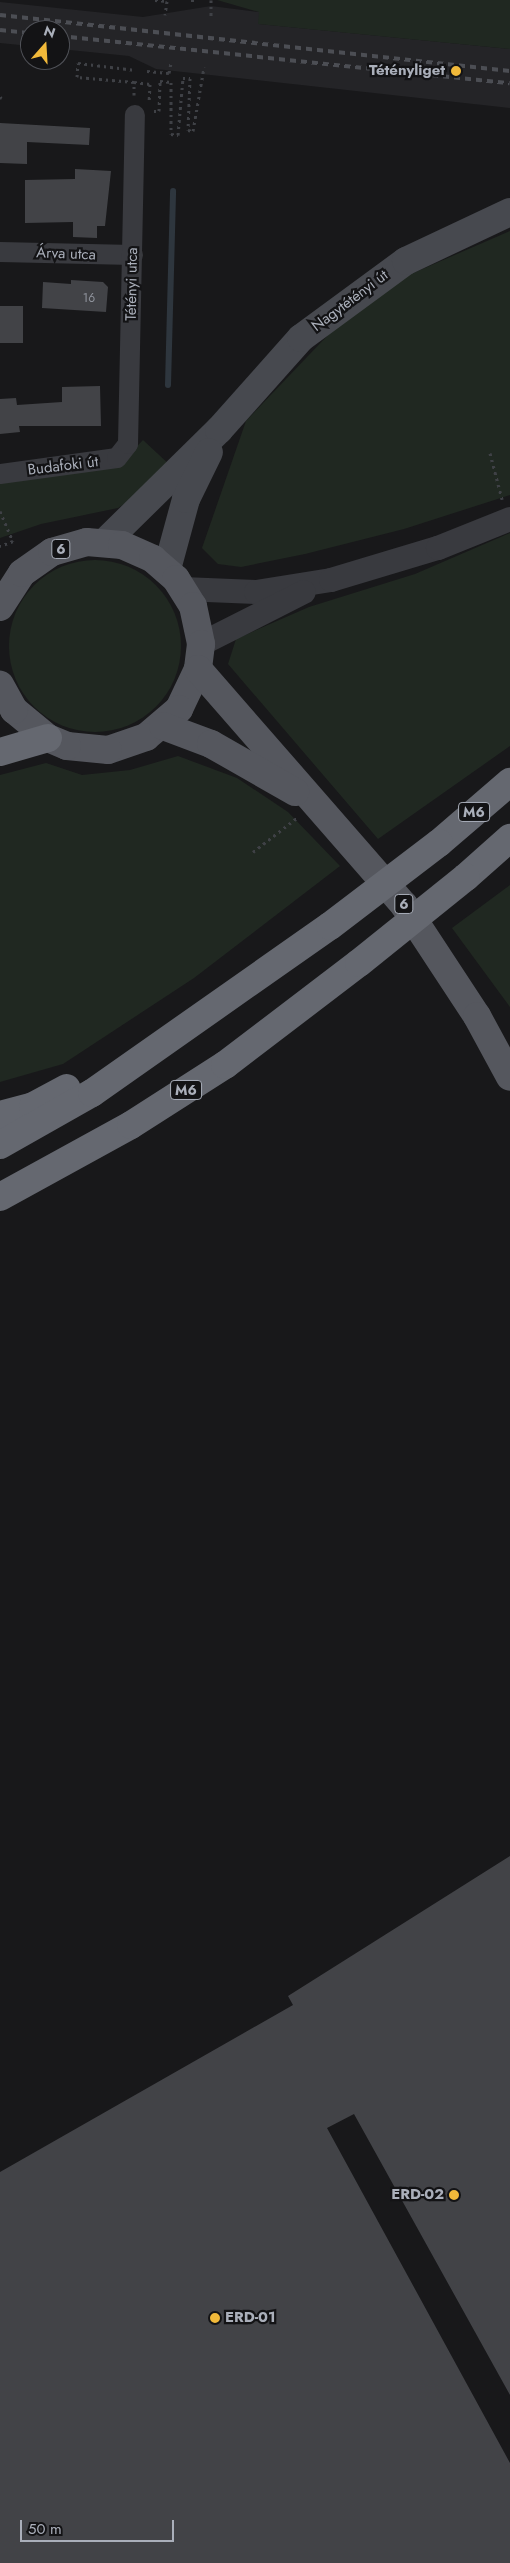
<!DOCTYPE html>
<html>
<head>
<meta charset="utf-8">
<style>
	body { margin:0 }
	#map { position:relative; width:510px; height:2563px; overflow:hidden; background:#18181a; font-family:Jost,sans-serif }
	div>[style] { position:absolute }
	.built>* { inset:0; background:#242427 }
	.green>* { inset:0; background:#202821 }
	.round { border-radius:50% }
	.stream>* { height:6px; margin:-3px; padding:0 3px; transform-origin:3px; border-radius:3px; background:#2e363e }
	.building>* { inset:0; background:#424347; transform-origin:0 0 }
	.path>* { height:3px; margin-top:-1.5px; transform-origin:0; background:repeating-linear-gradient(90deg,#3f4146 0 2.5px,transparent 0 6.5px) }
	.minor>* { height:20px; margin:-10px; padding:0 10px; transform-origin:10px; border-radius:10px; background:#393a3f }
	.tertiary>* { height:24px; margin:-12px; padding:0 12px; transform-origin:12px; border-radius:12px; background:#393a3f }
	.secondary>* { height:28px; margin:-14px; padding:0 14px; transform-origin:14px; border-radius:14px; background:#47494f }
	.primary>* { height:28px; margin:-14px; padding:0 14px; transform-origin:14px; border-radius:14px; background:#55575e }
	.motorway>* { height:28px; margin:-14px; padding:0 14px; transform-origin:14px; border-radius:14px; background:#656870 }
	.rail>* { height:4px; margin-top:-2px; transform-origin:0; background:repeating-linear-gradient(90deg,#4c4e54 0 6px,transparent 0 11px) }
	.motorway-bridge>* { height:28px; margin:-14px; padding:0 14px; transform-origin:14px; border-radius:14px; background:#656870 }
	.dots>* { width:14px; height:14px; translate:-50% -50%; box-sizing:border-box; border:2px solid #131315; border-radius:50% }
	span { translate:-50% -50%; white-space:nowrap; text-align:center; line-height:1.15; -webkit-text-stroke:4.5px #131315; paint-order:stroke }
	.number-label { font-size:12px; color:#90949d }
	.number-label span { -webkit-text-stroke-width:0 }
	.shield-label span { padding:1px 4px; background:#131315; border:1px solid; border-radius:4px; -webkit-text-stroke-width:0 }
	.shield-label { font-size:14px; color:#aaafba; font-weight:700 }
	.poi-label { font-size:15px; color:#aaafba; font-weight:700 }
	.right { translate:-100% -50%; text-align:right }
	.left { translate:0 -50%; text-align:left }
	.street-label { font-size:15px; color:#aaafba }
	.north { position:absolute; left:20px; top:20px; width:50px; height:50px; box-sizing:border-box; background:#131315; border:1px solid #4f5157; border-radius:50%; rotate:19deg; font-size:14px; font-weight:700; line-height:20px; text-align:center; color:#aaafba }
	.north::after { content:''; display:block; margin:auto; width:18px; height:22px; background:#f1b93a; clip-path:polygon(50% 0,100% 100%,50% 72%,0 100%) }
	.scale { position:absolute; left:20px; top:2520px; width:154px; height:22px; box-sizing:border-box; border:2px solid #aaafba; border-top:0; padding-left:6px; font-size:15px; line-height:18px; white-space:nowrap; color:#aaafba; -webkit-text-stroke:4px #131315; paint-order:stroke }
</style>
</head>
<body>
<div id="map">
	<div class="built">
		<i style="clip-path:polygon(0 2px,143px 17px,211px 6px,259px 12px,259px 24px,510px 49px,510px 108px,156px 69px,129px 56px,60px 49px,60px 30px,30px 30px,30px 46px,0 43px)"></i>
	</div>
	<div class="green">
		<i style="clip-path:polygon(217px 0,510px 0,510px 49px,258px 24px,259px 12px)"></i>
		<i style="clip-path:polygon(510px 231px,510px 495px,404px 529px,305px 554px,241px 567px,218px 564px,202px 548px,246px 421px,329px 334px,404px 277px)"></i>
		<i style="clip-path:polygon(143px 440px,172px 467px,149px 488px,118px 508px,41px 524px,0 538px,0 480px,118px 466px)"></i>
		<i style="clip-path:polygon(510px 533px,510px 746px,378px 839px,228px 664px,236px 639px,309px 607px,415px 574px)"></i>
		<i class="round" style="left:9px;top:560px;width:172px;height:172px"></i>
		<i style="clip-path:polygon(178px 756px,237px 778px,288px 812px,340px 866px,194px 978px,63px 1064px,0 1082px,0 775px,46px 763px,82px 775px,130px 770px)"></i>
		<i style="clip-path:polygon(510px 885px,510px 1007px,452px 928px)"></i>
	</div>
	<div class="stream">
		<i style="left:168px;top:385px;width:194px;rotate:-88.5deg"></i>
	</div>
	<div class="building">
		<i style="clip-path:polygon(0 123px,90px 128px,89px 145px,27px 142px,27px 164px,0 163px)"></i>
		<i style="clip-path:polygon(75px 169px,111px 171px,105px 226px,97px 226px,97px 238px,73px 237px,73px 222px,25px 223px,25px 180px,75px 179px)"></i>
		<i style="clip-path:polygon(71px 280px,103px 282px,108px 287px,106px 312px,42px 308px,43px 282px,71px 284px)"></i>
		<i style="left:0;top:306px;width:23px;height:37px"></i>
		<i style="clip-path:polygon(100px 386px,101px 426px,19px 426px,20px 432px,0 434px,0 399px,16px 398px,17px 405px,62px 402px,62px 387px)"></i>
		<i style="clip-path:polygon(510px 1856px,510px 2395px,354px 2114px,327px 2128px,510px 2463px,510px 2563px,0 2563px,0 2172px,293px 2005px,288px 1996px)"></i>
	</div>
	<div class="path">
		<i style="left:155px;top:0;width:12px;rotate:5deg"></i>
		<i style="left:167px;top:1px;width:14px;rotate:98deg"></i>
		<i style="left:191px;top:0;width:7px"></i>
		<i style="left:211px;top:0;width:19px;rotate:90deg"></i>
		<i style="left:147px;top:71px;width:22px;rotate:5deg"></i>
		<i style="left:169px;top:73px;width:10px;rotate:-79deg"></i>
		<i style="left:134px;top:82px;width:16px;rotate:7deg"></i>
		<i style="left:150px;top:84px;width:17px;rotate:93deg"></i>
		<i style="left:134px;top:95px;width:13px;rotate:-90deg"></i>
		<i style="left:134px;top:82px;width:57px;rotate:-175deg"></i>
		<i style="left:77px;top:77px;width:14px;rotate:-86deg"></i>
		<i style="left:78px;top:63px;width:58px;rotate:6.9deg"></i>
		<i style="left:0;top:97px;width:2px;rotate:27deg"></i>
		<i style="left:154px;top:111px;width:5px"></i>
		<i style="left:159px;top:111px;width:30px;rotate:-88deg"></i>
		<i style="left:160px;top:81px;width:11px;rotate:5deg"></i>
		<i style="left:171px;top:82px;width:52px;rotate:90deg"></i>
		<i style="left:171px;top:134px;width:7px;rotate:8deg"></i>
		<i style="left:178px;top:135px;width:57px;rotate:-85deg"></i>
		<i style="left:183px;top:78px;width:7px"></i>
		<i style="left:190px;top:78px;width:52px;rotate:92.2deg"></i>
		<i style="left:188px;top:130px;width:5px;rotate:11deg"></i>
		<i style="left:193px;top:131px;width:65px;rotate:-80.2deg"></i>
		<i style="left:490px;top:453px;width:48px;rotate:75.4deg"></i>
		<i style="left:0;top:511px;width:33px;rotate:67deg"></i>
		<i style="left:13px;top:541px;width:14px;rotate:159deg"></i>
		<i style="left:253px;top:852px;width:57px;rotate:-37.9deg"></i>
	</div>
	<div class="minor">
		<i style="left:0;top:252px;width:133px;rotate:1.3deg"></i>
		<i style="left:0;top:474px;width:118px;rotate:-7.8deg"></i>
		<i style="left:117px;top:458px;width:18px;rotate:-52deg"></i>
		<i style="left:128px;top:444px;width:329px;rotate:-88.8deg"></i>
	</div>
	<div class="tertiary">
		<i style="left:183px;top:589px;width:73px;rotate:2.4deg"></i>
		<i style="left:256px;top:592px;width:76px;rotate:-9.1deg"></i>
		<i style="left:331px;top:580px;width:112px;rotate:-16.7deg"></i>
		<i style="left:438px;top:548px;width:78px;rotate:-21.9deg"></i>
		<i style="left:201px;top:644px;width:115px;rotate:-26.8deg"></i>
	</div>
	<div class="secondary">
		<i style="left:105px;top:542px;width:160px;rotate:-44.5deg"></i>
		<i style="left:219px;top:430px;width:123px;rotate:-48.3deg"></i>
		<i style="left:301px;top:338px;width:130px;rotate:-36.3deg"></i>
		<i style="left:406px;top:261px;width:115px;rotate:-25.2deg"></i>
		<i style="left:167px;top:569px;width:73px;rotate:-74.8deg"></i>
		<i style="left:186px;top:499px;width:52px;rotate:-63.9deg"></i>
	</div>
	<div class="primary">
		<i style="left:0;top:607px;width:40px;rotate:-57.1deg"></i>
		<i style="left:22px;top:573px;width:37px;rotate:-35deg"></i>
		<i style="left:52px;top:552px;width:36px;rotate:-16deg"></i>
		<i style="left:87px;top:542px;width:35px;rotate:5deg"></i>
		<i style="left:122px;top:545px;width:34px;rotate:24deg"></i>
		<i style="left:153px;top:559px;width:30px;rotate:41deg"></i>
		<i style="left:176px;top:579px;width:32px;rotate:58deg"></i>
		<i style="left:193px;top:606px;width:39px;rotate:78deg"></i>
		<i style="left:201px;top:644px;width:25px;rotate:97deg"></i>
		<i style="left:198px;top:669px;width:44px;rotate:115.4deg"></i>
		<i style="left:179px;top:709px;width:43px;rotate:139.7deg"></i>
		<i style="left:146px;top:737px;width:40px;rotate:161.1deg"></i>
		<i style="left:108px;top:750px;width:41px;rotate:-174.4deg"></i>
		<i style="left:67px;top:746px;width:21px;rotate:-157deg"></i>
		<i style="left:48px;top:738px;width:44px;rotate:-140.5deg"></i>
		<i style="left:14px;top:710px;width:29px;rotate:-119deg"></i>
		<i style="left:198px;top:669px;width:313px;rotate:48.9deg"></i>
		<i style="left:404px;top:905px;width:133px;rotate:56.7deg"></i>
		<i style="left:477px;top:1016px;width:69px;rotate:61.6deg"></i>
		<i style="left:163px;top:726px;width:51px;rotate:20.6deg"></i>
		<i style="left:211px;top:744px;width:97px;rotate:29.7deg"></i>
	</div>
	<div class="motorway">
		<i style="left:0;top:752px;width:50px;rotate:-16.3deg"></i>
		<i style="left:439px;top:843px;width:94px;rotate:-40.7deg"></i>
		<i style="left:466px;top:877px;width:59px;rotate:-41.6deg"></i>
		<i style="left:0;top:1115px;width:34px;rotate:-15deg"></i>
		<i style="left:33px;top:1106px;width:38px;rotate:-28deg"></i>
		<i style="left:0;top:1145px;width:106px;rotate:-29.5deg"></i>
		<i style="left:92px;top:1093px;width:291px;rotate:-35.1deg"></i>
		<i style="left:0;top:1197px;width:149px;rotate:-28.8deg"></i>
		<i style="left:131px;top:1125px;width:112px;rotate:-32.6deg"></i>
		<i style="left:225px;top:1065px;width:168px;rotate:-37.3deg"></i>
	</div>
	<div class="rail">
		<i style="left:0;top:15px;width:513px;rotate:6.27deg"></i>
		<i style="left:0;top:30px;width:30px;rotate:6deg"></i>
		<i style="left:60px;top:36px;width:452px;rotate:6deg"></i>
	</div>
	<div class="motorway-bridge">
		<i style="left:330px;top:926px;width:137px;rotate:-37.3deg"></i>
		<i style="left:359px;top:963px;width:137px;rotate:-38.8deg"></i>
	</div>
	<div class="dots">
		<i style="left:456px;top:71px;background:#f1b93a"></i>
		<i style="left:454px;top:2195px;background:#f1b93a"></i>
		<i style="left:215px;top:2318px;background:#f1b93a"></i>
	</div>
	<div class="number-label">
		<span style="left:89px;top:299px">16</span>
	</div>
	<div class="shield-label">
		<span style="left:61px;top:549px">6</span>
		<span style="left:474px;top:812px">M6</span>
		<span style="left:404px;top:904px">6</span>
		<span style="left:186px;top:1090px">M6</span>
	</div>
	<div class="poi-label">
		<span class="right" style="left:445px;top:71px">Tétényliget</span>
		<span class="right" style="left:444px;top:2195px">ERD-02</span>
		<span class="left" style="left:225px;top:2318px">ERD-01</span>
	</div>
	<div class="street-label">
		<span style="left:66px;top:254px;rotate:2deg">Árva utca</span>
		<span style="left:132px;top:284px;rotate:-89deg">Tétényi utca</span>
		<span style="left:350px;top:301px;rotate:-37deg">Nagytétényi út</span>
		<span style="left:63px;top:466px;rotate:-7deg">Budafoki út</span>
	</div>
	<div class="north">N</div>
	<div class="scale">50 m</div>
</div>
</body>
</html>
